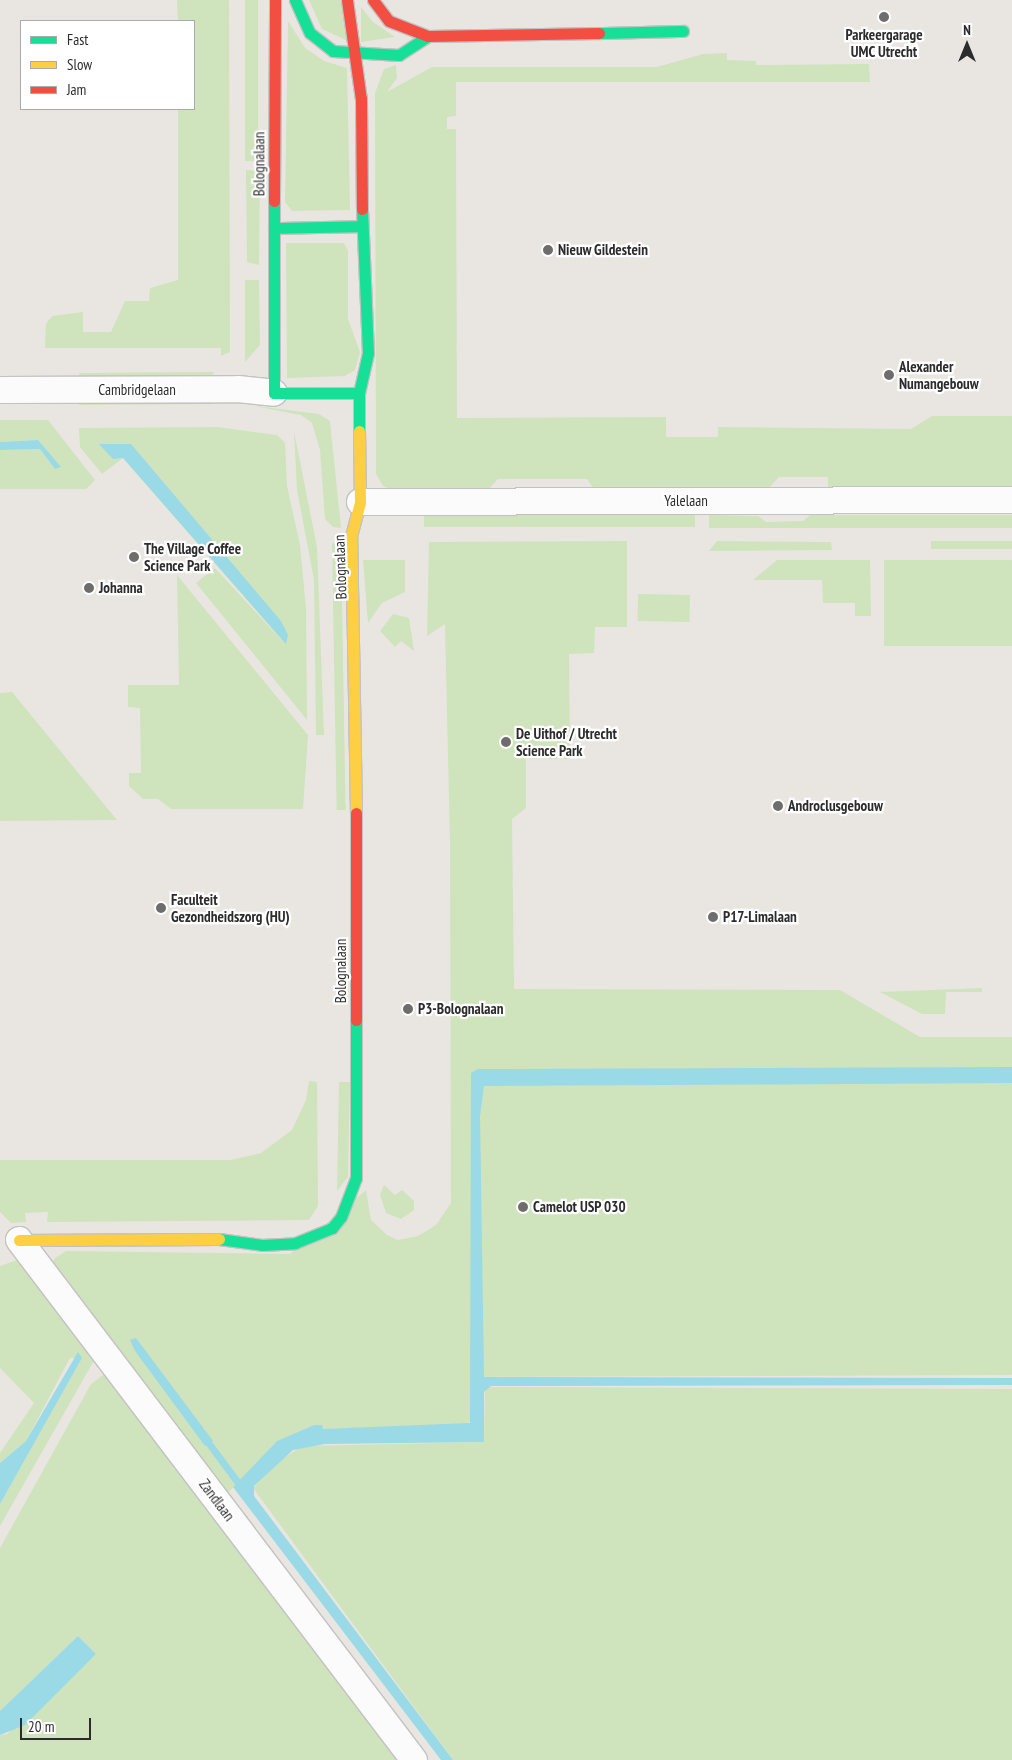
<!DOCTYPE html>
<html>
<head>
<meta charset="utf-8">
<style>
	body { margin:0 }
	#map { position:relative; width:1012px; height:1760px; overflow:hidden; background:#e9e6e2; font-family:"PT Sans Narrow",sans-serif }
	div>[style] { position:absolute }
	.green>* { inset:0; background:#cfe3bd; transform-origin:0 0 }
	.water>* { inset:0; background:#9ad9e6 }
	.stream>* { height:7px; margin:-3.5px; padding:0 3.5px; transform-origin:3.5px; border-radius:3.5px; background:#9ad9e6 }
	.roads { filter:drop-shadow(1px 0 #c3c2c2) drop-shadow(-1px 0 #c3c2c2) drop-shadow(0 1px #c3c2c2) drop-shadow(0 -1px #c3c2c2) }
	.street>* { height:26px; margin:-13px; padding:0 13px; transform-origin:13px; border-radius:13px; background:#fcfbfb }
	.fast>* { height:11px; margin:-5.5px; padding:0 5.5px; transform-origin:5.5px; border-radius:5.5px; background:#16e098 }
	.slow>* { height:11px; margin:-5.5px; padding:0 5.5px; transform-origin:5.5px; border-radius:5.5px; background:#ffcf43 }
	.jam>* { height:11px; margin:-5.5px; padding:0 5.5px; transform-origin:5.5px; border-radius:5.5px; background:#f24e42 }
	.dots>* { width:14px; height:14px; translate:-50% -50%; box-sizing:border-box; border:2px solid #fff; border-radius:50% }
	span { translate:-50% -50%; white-space:nowrap; text-align:center; line-height:1.15; -webkit-text-stroke:4.5px #fff; paint-order:stroke }
	.poi-label { font-size:15px; color:#2c2c2c; font-weight:700 }
	.left { translate:0 -50%; text-align:left }
	.street-label { font-size:15px; color:#2c2c2c }
	.legend { position:absolute; left:20px; top:20px; width:175px; height:90px; box-sizing:border-box; background:#fff; border:1px solid #ababab; margin:0; padding:6px 9px; list-style:none; font-size:15px; color:#2c2c2c }
	.legend li { display:flex; align-items:center; gap:10px; height:25px }
	.legend b { width:25px; border:1px solid #ababab }
	.north { position:absolute; left:942px; top:20px; width:50px; height:50px; -webkit-text-stroke:4px #fff; paint-order:stroke; rotate:0deg; font-size:14px; font-weight:700; line-height:20px; text-align:center; color:#2c2c2c }
	.north::after { content:''; display:block; margin:auto; width:18px; height:22px; background:#2c2c2c; clip-path:polygon(50% 0,100% 100%,50% 72%,0 100%) }
	.scale { position:absolute; left:20px; top:1718px; width:71px; height:22px; box-sizing:border-box; border:2px solid #2c2c2c; border-top:0; padding-left:6px; font-size:15px; line-height:18px; white-space:nowrap; color:#2c2c2c; -webkit-text-stroke:4px #fff; paint-order:stroke }
</style>
</head>
<body>
<div id="map">
	<div class="green">
		<i style="clip-path:polygon(177px 0,229px 0,230px 352px,221px 356px,221px 348px,45px 348px,46px 324px,52px 316px,83px 312px,83px 332px,111px 332px,125px 301px,149px 301px,150px 288px,178px 280px,178px 109px,194px 109px,194px 21px,178px 21px)"></i>
		<i style="left:245px;top:0;width:13px;height:161px"></i>
		<i style="clip-path:polygon(309px 0,342px 0,348px 41px,322px 29px)"></i>
		<i style="clip-path:polygon(361px 7px,373px 22px,395px 37px,361px 42px)"></i>
		<i style="clip-path:polygon(288px 21px,305px 48px,324px 61px,347px 68px,350px 210px,292px 211px,285px 202px)"></i>
		<i style="clip-path:polygon(727px 53px,727px 60px,756px 61px,756px 65px,869px 64px,870px 82px,456px 82px,456px 116px,447px 117px,447px 129px,456px 129px,457px 418px,666px 417px,666px 437px,718px 437px,718px 427px,911px 429px,932px 416px,1012px 416px,1012px 489px,828px 490px,828px 477px,779px 477px,767px 490px,596px 492px,587px 479px,498px 479px,486px 492px,396px 492px,383px 486px,376px 474px,375px 93px,384px 69px,396px 65px,397px 78px,387px 92px,432px 67px,657px 67px,703px 54px)"></i>
		<i style="clip-path:polygon(246px 170px,260px 171px,259px 265px,247px 262px)"></i>
		<i style="clip-path:polygon(286px 243px,344px 243px,348px 251px,348px 319px,360px 352px,355px 370px,345px 376px,287px 378px)"></i>
		<i style="clip-path:polygon(245px 280px,259px 280px,260px 345px,245px 362px)"></i>
		<i style="clip-path:polygon(214px 372px,212px 377px,80px 377px,79px 373px)"></i>
		<i style="clip-path:polygon(80px 401px,212px 401px,212px 404px,79px 405px)"></i>
		<i style="clip-path:polygon(249px 405px,319px 414px,330px 421px,341px 528px,333px 527px,325px 519px,320px 450px,312px 423px,301px 415px)"></i>
		<i style="clip-path:polygon(0 420px,48px 420px,95px 480px,86px 489px,0 489px,0 450px,40px 449px,55px 469px,38px 440px,0 442px)"></i>
		<i style="clip-path:polygon(217px 427px,277px 435px,285px 443px,287px 486px,300px 545px,306px 609px,307px 720px,196px 583px,215px 568px,285px 644px,123px 458px,102px 474px,80px 447px,79px 428px)"></i>
		<i style="clip-path:polygon(294px 431px,317px 547px,324px 735px,316px 735px,314px 580px,297px 490px)"></i>
		<i style="left:695px;top:514px;width:13px;height:271px;rotate:90deg"></i>
		<i style="clip-path:polygon(709px 515px,758px 516px,766px 522px,803px 521px,810px 515px,1012px 515px,1012px 528px,709px 528px)"></i>
		<i style="clip-path:polygon(627px 541px,627px 627px,595px 627px,594px 653px,569px 654px,570px 759px,526px 759px,526px 808px,512px 819px,514px 989px,840px 990px,920px 1037px,1012px 1037px,1012px 1375px,472px 1377px,471px 1420px,467px 1425px,323px 1429px,314px 1425px,277px 1441px,223px 1498px,52px 1269px,54px 1259px,66px 1251px,290px 1254px,366px 1190px,371px 1220px,387px 1235px,398px 1240px,418px 1236px,436px 1225px,451px 1203px,450px 843px,445px 624px,427px 636px,429px 542px)"></i>
		<i style="clip-path:polygon(717px 541px,831px 542px,832px 550px,709px 551px)"></i>
		<i style="left:931px;top:541px;width:81px;height:8px"></i>
		<i style="left:341px;top:543px;width:267px;height:9px;rotate:89deg"></i>
		<i style="clip-path:polygon(363px 560px,405px 560px,405px 592px,382px 603px,368px 623px)"></i>
		<i style="clip-path:polygon(777px 560px,870px 560px,871px 616px,855px 616px,855px 603px,823px 603px,822px 580px,753px 580px)"></i>
		<i style="left:884px;top:560px;width:128px;height:86px"></i>
		<i style="clip-path:polygon(177px 575px,308px 735px,303px 809px,171px 809px,158px 799px,143px 799px,129px 786px,129px 773px,141px 773px,140px 708px,128px 707px,128px 685px,179px 685px)"></i>
		<i style="left:638px;top:594px;width:52px;height:27px;rotate:1deg"></i>
		<i style="clip-path:polygon(393px 614px,409px 618px,414px 651px,401px 641px,395px 647px,380px 631px)"></i>
		<i style="clip-path:polygon(12px 692px,117px 820px,0 821px,0 693px)"></i>
		<i style="clip-path:polygon(982px 988px,982px 992px,946px 992px,945px 1014px,922px 1014px,880px 992px)"></i>
		<i style="clip-path:polygon(309px 1081px,317px 1082px,318px 1206px,309px 1220px,47px 1222px,48px 1212px,25px 1213px,26px 1222px,11px 1223px,0 1212px,0 1160px,231px 1160px,261px 1153px,292px 1130px,306px 1100px)"></i>
		<i style="clip-path:polygon(339px 1082px,350px 1082px,348px 1177px,337px 1191px)"></i>
		<i style="clip-path:polygon(384px 1185px,395px 1195px,402px 1190px,414px 1201px,414px 1210px,401px 1219px,386px 1213px,380px 1195px)"></i>
		<i style="clip-path:polygon(20px 1259px,96px 1357px,0 1526px,0 1504px,82px 1358px,70px 1358px,26px 1441px,0 1463px,0 1453px,34px 1403px,0 1368px,0 1266px)"></i>
		<i style="clip-path:polygon(103px 1375px,110px 1375px,401px 1760px,0 1760px,0 1735px,7px 1734px,96px 1654px,78px 1636px,0 1711px,0 1548px,91px 1384px)"></i>
		<i style="clip-path:polygon(485px 1387px,1012px 1389px,1012px 1760px,453px 1760px,253px 1488px,279px 1461px,302px 1446px,484px 1442px)"></i>
	</div>
	<div class="water">
		<i style="clip-path:polygon(38px 440px,61px 467px,55px 469px,40px 449px,0 450px,0 442px)"></i>
		<i style="clip-path:polygon(99px 444px,131px 444px,281px 621px,288px 635px,286px 644px,123px 458px,113px 459px)"></i>
		<i style="clip-path:polygon(1012px 1067px,1012px 1083px,484px 1086px,480px 1116px,484px 1377px,1012px 1378px,1012px 1385px,491px 1386px,484px 1392px,484px 1442px,325px 1444px,293px 1450px,254px 1486px,254px 1496px,453px 1760px,441px 1760px,233px 1487px,277px 1441px,314px 1425px,322px 1425px,323px 1429px,470px 1423px,471px 1073px,478px 1069px)"></i>
		<i style="clip-path:polygon(136px 1338px,213px 1441px,210px 1445px,205px 1446px,135px 1351px,130px 1340px)"></i>
		<i style="clip-path:polygon(78px 1352px,82px 1358px,0 1504px,0 1463px,26px 1441px)"></i>
		<i style="clip-path:polygon(78px 1636px,96px 1654px,25px 1725px,0 1735px,0 1711px)"></i>
	</div>
	<div class="stream">
		<i style="left:210px;top:1445px;width:44px;rotate:53.4deg"></i>
	</div>
	<div class="roads">
		<div class="street">
			<i style="left:0;top:390px;width:238px;rotate:-0.2deg"></i>
			<i style="left:238px;top:389px;width:36px;rotate:6deg"></i>
			<i style="left:360px;top:502px;width:652px;rotate:-0.18deg"></i>
			<i style="left:19px;top:1240px;width:653px;rotate:52.78deg"></i>
		</div>
		<div class="fast">
			<i style="left:295px;top:0;width:36px;rotate:66deg"></i>
			<i style="left:310px;top:33px;width:29px;rotate:38deg"></i>
			<i style="left:333px;top:51px;width:66px;rotate:3.5deg"></i>
			<i style="left:399px;top:55px;width:35px;rotate:-33deg"></i>
			<i style="left:599px;top:33px;width:84px;rotate:-1.4deg"></i>
			<i style="left:274px;top:201px;width:192px;rotate:90deg"></i>
			<i style="left:274px;top:393px;width:85px"></i>
			<i style="left:274px;top:228px;width:88px;rotate:-1.3deg"></i>
			<i style="left:359px;top:431px;width:38px;rotate:-90deg"></i>
			<i style="left:359px;top:393px;width:41px;rotate:-77.3deg"></i>
			<i style="left:368px;top:353px;width:144px;rotate:-92.4deg"></i>
			<i style="left:219px;top:1239px;width:43px;rotate:7.9deg"></i>
			<i style="left:262px;top:1245px;width:33px;rotate:-3deg"></i>
			<i style="left:295px;top:1243px;width:40px;rotate:-22deg"></i>
			<i style="left:332px;top:1228px;width:14px;rotate:-51deg"></i>
			<i style="left:341px;top:1217px;width:42px;rotate:-69deg"></i>
			<i style="left:356px;top:1178px;width:158px;rotate:-90deg"></i>
		</div>
		<div class="slow">
			<i style="left:356px;top:813px;width:277px;rotate:-91deg"></i>
			<i style="left:351px;top:536px;width:35px;rotate:-75deg"></i>
			<i style="left:360px;top:502px;width:71px;rotate:-90.8deg"></i>
			<i style="left:19px;top:1240px;width:200px;rotate:-0.3deg"></i>
		</div>
		<div class="jam">
			<i style="left:347px;top:0;width:100px;rotate:82deg"></i>
			<i style="left:361px;top:99px;width:110px;rotate:89.5deg"></i>
			<i style="left:373px;top:0;width:26px;rotate:53deg"></i>
			<i style="left:389px;top:21px;width:42px;rotate:21deg"></i>
			<i style="left:428px;top:36px;width:171px;rotate:-1deg"></i>
			<i style="left:274px;top:201px;width:201px;rotate:-89.7deg"></i>
			<i style="left:356px;top:813px;width:207px;rotate:90deg"></i>
		</div>
	</div>
	<div class="dots">
		<i style="left:884px;top:17px;background:#6e6d6c"></i>
		<i style="left:548px;top:250px;background:#6e6d6c"></i>
		<i style="left:889px;top:375px;background:#6e6d6c"></i>
		<i style="left:134px;top:557px;background:#6e6d6c"></i>
		<i style="left:89px;top:588px;background:#6e6d6c"></i>
		<i style="left:506px;top:742px;background:#6e6d6c"></i>
		<i style="left:778px;top:806px;background:#6e6d6c"></i>
		<i style="left:161px;top:908px;background:#6e6d6c"></i>
		<i style="left:713px;top:917px;background:#6e6d6c"></i>
		<i style="left:408px;top:1009px;background:#6e6d6c"></i>
		<i style="left:523px;top:1207px;background:#6e6d6c"></i>
	</div>
	<div class="poi-label">
		<span style="left:884px;top:43px">Parkeergarage<br>UMC Utrecht</span>
		<span class="left" style="left:558px;top:250px">Nieuw Gildestein</span>
		<span class="left" style="left:899px;top:375px">Alexander<br>Numangebouw</span>
		<span class="left" style="left:144px;top:557px">The Village Coffee<br>Science Park</span>
		<span class="left" style="left:99px;top:588px">Johanna</span>
		<span class="left" style="left:516px;top:742px">De Uithof / Utrecht<br>Science Park</span>
		<span class="left" style="left:788px;top:806px">Androclusgebouw</span>
		<span class="left" style="left:171px;top:908px">Faculteit<br>Gezondheidszorg (HU)</span>
		<span class="left" style="left:723px;top:917px">P17-Limalaan</span>
		<span class="left" style="left:418px;top:1009px">P3-Bolognalaan</span>
		<span class="left" style="left:533px;top:1207px">Camelot USP 030</span>
	</div>
	<div class="street-label">
		<span style="left:259px;top:164px;rotate:-90deg">Bolognalaan</span>
		<span style="left:137px;top:390px">Cambridgelaan</span>
		<span style="left:686px;top:501px">Yalelaan</span>
		<span style="left:340px;top:567px;rotate:-92deg">Bolognalaan</span>
		<span style="left:341px;top:971px;rotate:-90deg">Bolognalaan</span>
		<span style="left:217px;top:1500px;rotate:53deg">Zandlaan</span>
	</div>
	<ul class="legend">
	<li><b style="height:6px;background:#16e098"></b>Fast</li>
	<li><b style="height:6px;background:#ffcf43"></b>Slow</li>
	<li><b style="height:6px;background:#f24e42"></b>Jam</li>
	</ul>
	<div class="north">N</div>
	<div class="scale">20 m</div>
</div>
</body>
</html>
